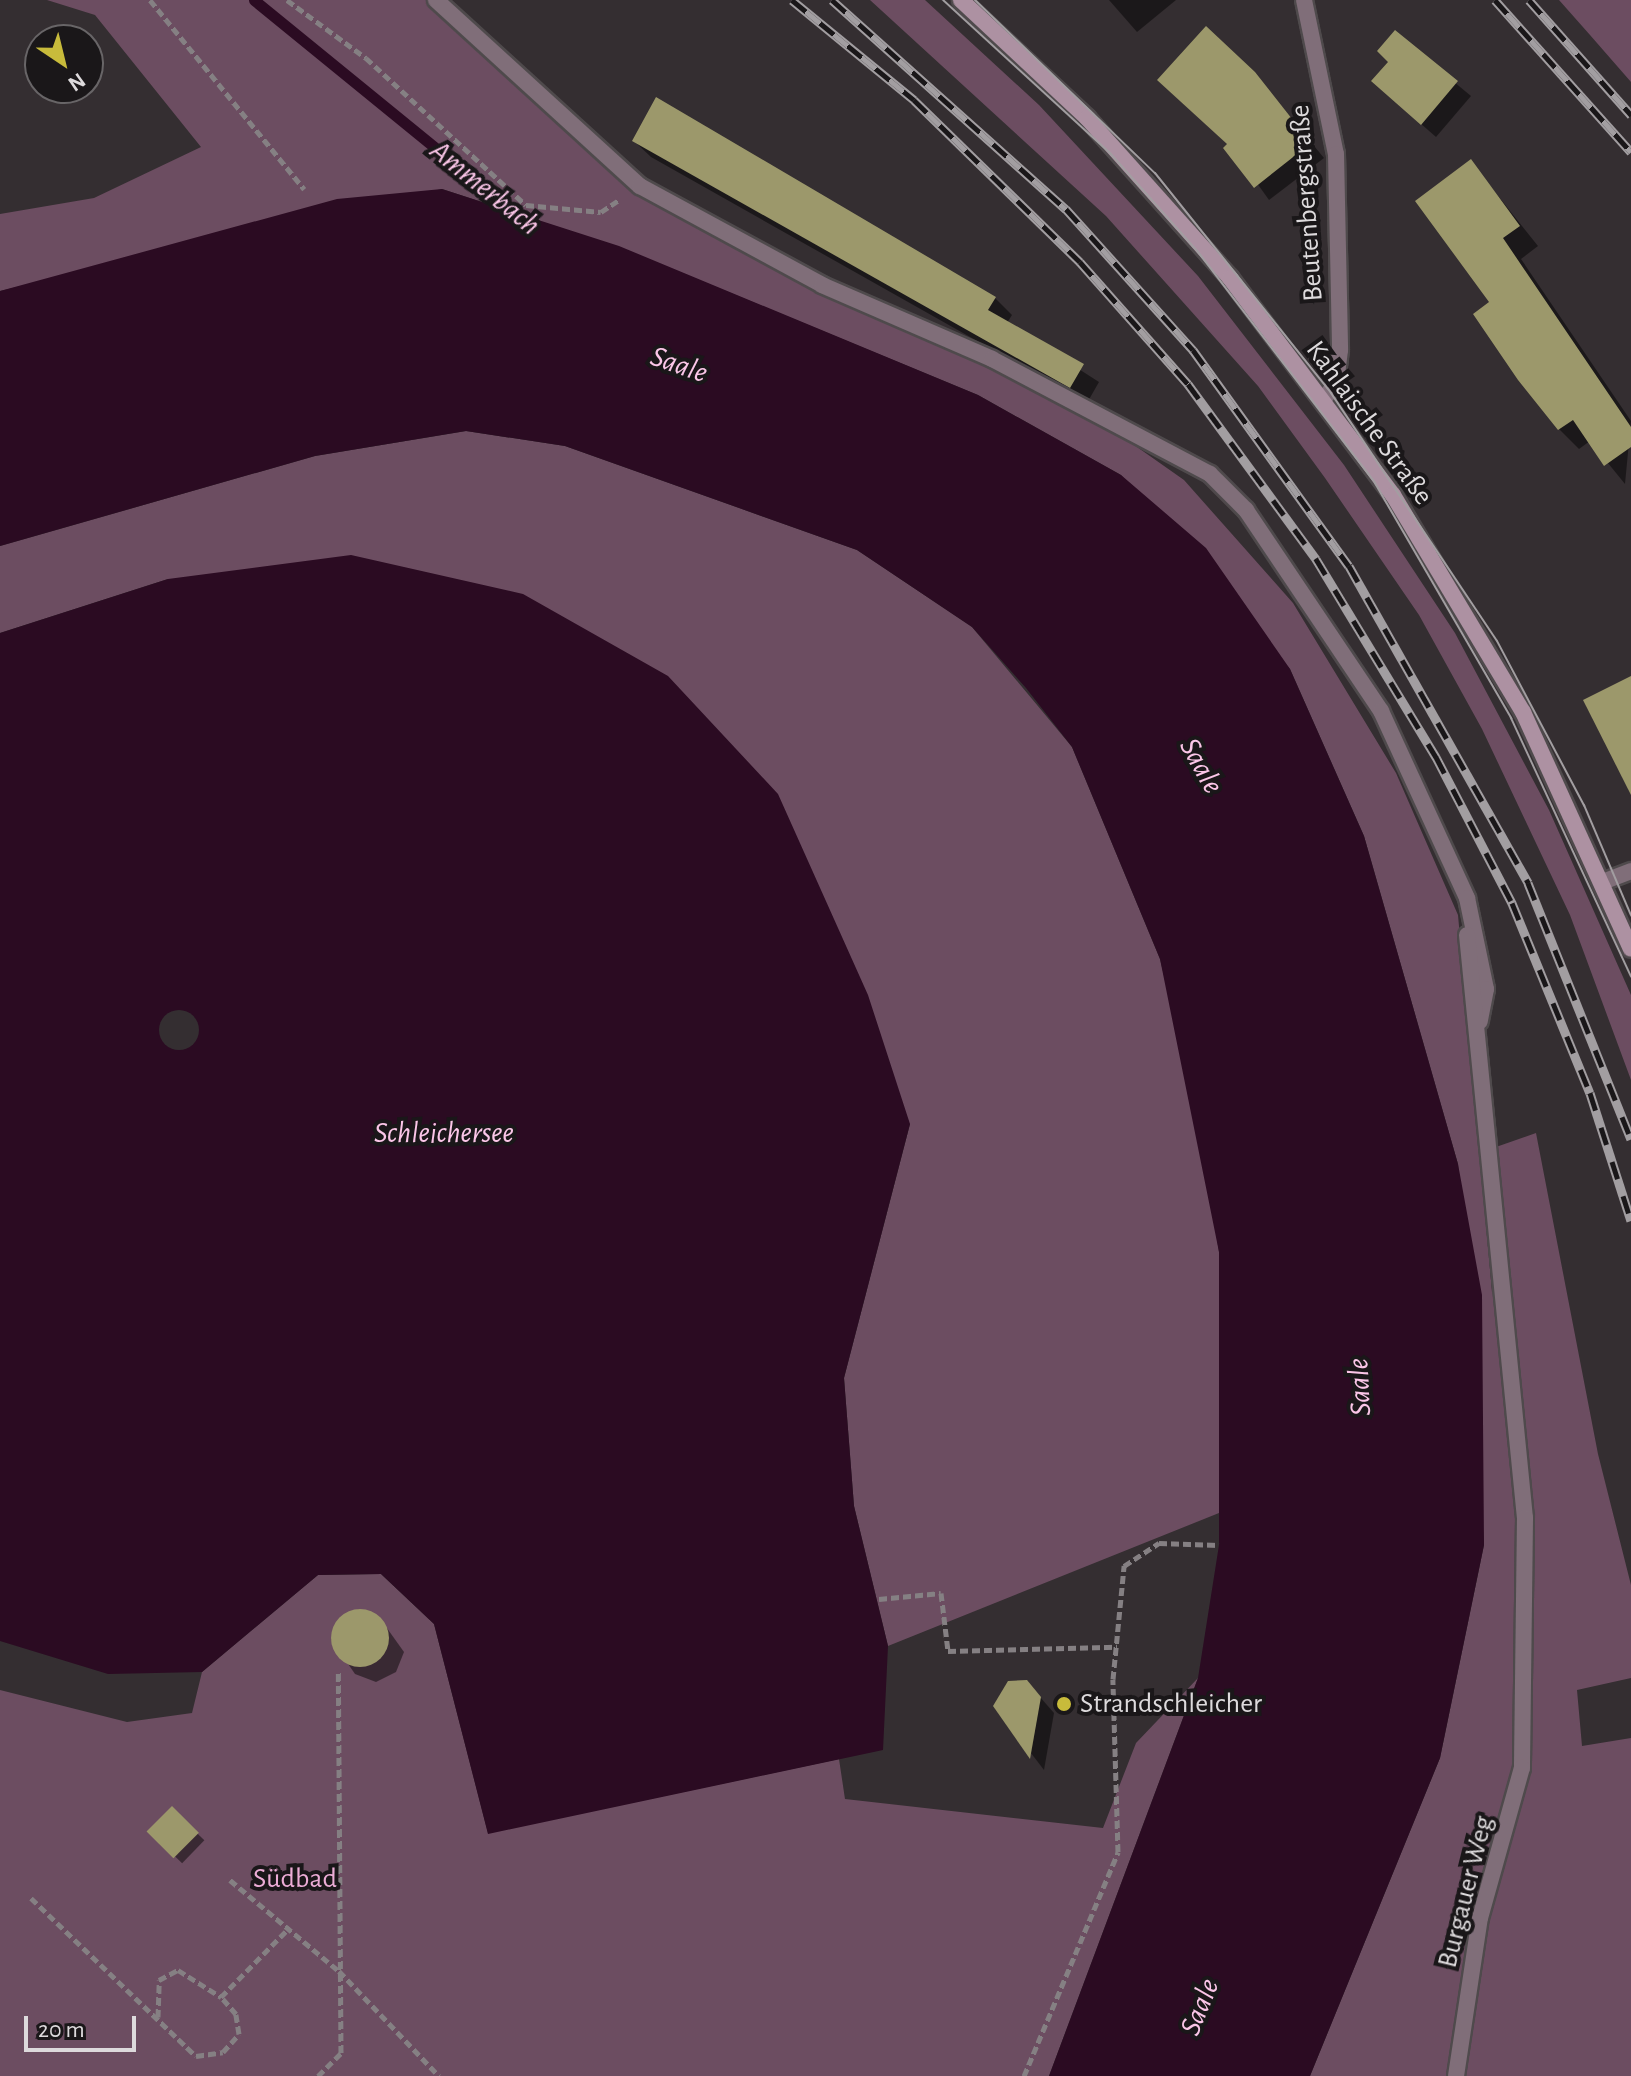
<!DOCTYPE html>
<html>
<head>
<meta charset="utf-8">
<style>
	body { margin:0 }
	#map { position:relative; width:1631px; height:2076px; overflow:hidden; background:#342e31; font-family:"Alegreya Sans",sans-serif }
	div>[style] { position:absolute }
	.green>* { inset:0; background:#6c4d61 }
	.water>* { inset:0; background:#2b0b22 }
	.pier>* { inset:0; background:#342e31 }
	.round { border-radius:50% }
	.shadow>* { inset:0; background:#0007; transform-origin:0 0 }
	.stream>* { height:11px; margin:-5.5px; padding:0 5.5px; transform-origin:5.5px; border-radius:5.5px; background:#2b0b22 }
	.building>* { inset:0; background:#9c986b; transform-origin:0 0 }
	.path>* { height:5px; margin-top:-2.5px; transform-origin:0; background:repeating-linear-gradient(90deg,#858083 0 8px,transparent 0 12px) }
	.roads { filter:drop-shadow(2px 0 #4f4a4c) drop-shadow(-2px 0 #4f4a4c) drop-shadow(0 2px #4f4a4c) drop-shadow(0 -2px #4f4a4c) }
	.lane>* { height:16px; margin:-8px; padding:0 8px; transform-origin:8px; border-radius:8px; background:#806e79 }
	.street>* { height:16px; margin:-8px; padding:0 8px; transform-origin:8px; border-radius:8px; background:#806e79 }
	.secondary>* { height:16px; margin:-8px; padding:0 8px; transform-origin:8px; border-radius:8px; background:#ad91a2 }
	.tram>* { height:2px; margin:-1px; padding:0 1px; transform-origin:1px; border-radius:1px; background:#a29ea1 }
	.rail>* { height:9px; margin-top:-4.5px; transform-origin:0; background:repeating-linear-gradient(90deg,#1a1719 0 18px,#a29ea1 0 36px); box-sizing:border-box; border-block:2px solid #a29ea1 }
	.dots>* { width:22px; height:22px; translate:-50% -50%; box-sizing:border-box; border:4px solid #1a1719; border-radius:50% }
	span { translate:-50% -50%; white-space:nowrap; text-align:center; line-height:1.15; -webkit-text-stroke:8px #1a1719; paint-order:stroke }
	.street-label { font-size:28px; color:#dddadc }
	.poi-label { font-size:28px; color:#dddadc }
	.left { translate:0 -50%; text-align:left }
	.park-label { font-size:28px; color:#ecacd6 }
	.water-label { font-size:30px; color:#fbc6e8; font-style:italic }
	.north { position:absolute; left:24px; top:24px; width:80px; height:80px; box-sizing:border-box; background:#1a1719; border:2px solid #686567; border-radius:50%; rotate:145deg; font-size:22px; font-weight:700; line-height:32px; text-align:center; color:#dddadc }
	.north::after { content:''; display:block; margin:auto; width:28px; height:36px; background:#c8bb3b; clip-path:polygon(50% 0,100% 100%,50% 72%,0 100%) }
	.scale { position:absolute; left:24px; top:2016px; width:112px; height:36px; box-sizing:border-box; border:4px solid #dddadc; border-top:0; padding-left:10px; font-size:24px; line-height:28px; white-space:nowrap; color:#dddadc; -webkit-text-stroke:6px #1a1719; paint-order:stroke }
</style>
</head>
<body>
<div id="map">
	<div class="green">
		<i style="clip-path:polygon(47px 0,436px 0,640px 186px,1083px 409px,1184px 480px,1293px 603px,1396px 773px,1458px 915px,1492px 1292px,1507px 1288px,1496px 1147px,1536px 1133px,1598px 1454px,1631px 1585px,1631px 1678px,1577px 1690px,1582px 1746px,1631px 1738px,1631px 2076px,1310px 2076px,1440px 1758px,1484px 1545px,1458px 1164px,1364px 836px,1290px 669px,1121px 475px,978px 395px,619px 247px,442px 189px,0 291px,0 214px,94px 198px,201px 147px,95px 15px)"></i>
		<i style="clip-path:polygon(870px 0,925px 0,1039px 105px,1198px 276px,1344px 465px,1455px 633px,1549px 810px,1631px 995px,1631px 1080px,1570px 915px,1482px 729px,1419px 615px,1325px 478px,1258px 386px,1106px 216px)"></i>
		<i style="clip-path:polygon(1559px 0,1631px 0,1631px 82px,1590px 35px)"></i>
		<i style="clip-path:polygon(466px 431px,565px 446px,857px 550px,972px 627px,1072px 747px,1160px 959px,1198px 1117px,1219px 1252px,1219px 1513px,888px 1646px,854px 1506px,844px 1378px,910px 1124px,168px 579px,0 633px,0 546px,315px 456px)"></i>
		<i style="clip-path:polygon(381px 1574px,434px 1624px,488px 1833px,839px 1759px,845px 1799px,1103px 1828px,1136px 1743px,1198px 1678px,1049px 2076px,0 2076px,0 1690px,127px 1722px,192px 1713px,202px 1672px,318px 1575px)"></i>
	</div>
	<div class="water">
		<i style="clip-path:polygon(442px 189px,619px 246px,978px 395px,1121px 475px,1206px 548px,1290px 669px,1364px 836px,1458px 1164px,1482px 1295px,1484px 1545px,1440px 1758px,1310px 2076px,1049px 2076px,1198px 1678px,1219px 1545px,1219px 1252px,1160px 959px,1072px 747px,1026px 688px,972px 627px,857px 550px,565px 446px,466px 431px,315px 456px,0 546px,0 291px,337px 199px)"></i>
		<i style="clip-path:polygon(351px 555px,523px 594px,668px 676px,778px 794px,868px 995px,910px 1124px,844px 1378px,854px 1506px,888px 1646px,883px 1750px,488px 1834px,434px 1624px,381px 1574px,318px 1575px,202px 1672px,108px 1674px,0 1641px,0 633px,168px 579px)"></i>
	</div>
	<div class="pier">
		<i class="round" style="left:159px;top:1010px;width:40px;height:40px"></i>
	</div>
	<div class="shadow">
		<i style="clip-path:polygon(1109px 0,1176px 0,1137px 32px)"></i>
		<i style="clip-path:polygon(1395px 33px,1471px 96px,1436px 137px,1388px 95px)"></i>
		<i style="clip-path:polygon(1254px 73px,1324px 158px,1269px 200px,1229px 144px)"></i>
		<i style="clip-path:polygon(656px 100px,995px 298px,1012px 315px,1007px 323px,1099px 382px,1087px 403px,651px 157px,634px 141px)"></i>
		<i style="clip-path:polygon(1471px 162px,1538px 246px,1521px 259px,1631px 421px,1625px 484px,1590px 441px,1579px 449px,1559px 429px,1492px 303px)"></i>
		<i style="clip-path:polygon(359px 1609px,379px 1617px,404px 1652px,396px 1672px,376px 1682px,355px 1674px,331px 1639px,339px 1619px)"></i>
		<i style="clip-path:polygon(1040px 1697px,1054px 1713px,1044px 1770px,995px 1706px)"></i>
		<i style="left:172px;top:1809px;width:45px;height:32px;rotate:44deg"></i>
	</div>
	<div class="stream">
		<i style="left:254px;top:0;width:351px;rotate:39.2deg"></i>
	</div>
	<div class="building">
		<i style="clip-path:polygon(1206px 26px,1255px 72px,1311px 143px,1254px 188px,1223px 148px,1227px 144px,1157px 80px)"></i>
		<i style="clip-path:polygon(1395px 30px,1458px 81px,1421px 125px,1371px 81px,1388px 62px,1377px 51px)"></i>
		<i style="clip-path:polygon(656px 97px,996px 297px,988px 310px,1084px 364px,1070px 388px,632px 141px)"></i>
		<i style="clip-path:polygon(1471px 159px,1520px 226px,1503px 238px,1631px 427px,1631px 447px,1604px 466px,1573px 420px,1558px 430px,1518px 380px,1473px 314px,1489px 302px,1415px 201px)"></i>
		<i style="clip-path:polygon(1631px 676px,1631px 795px,1583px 700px)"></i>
		<i class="round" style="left:331px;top:1609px;width:58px;height:58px"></i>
		<i style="clip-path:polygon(1027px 1680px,1041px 1697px,1030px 1759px,993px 1706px,1008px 1681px)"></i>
		<i style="left:172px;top:1806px;width:38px;height:36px;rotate:45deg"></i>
	</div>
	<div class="path">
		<i style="left:150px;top:0;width:244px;rotate:50.8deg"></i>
		<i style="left:287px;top:0;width:98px;rotate:36.3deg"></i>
		<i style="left:366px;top:58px;width:217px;rotate:42.6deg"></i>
		<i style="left:526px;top:205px;width:75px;rotate:5.3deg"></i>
		<i style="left:601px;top:212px;width:22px;rotate:-34deg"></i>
		<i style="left:879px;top:1599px;width:62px;rotate:-5.5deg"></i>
		<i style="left:941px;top:1593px;width:58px;rotate:83.1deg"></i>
		<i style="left:948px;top:1651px;width:169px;rotate:-1.4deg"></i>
		<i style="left:230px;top:1880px;width:142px;rotate:39.9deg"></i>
		<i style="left:339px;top:1971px;width:145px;rotate:46.4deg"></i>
		<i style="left:31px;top:1898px;width:228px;rotate:43.8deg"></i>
		<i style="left:196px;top:2056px;width:27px;rotate:-8deg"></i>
		<i style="left:223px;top:2052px;width:24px;rotate:-48deg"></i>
		<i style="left:239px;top:2034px;width:20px;rotate:-99deg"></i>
		<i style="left:236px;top:2014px;width:23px;rotate:-131deg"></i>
		<i style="left:221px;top:1997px;width:98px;rotate:-45.4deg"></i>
		<i style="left:158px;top:2017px;width:37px;rotate:-88deg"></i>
		<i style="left:159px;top:1980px;width:21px;rotate:-28deg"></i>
		<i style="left:178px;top:1970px;width:51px;rotate:32.1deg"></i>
		<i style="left:318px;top:2076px;width:33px;rotate:-45deg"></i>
		<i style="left:341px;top:2053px;width:383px;rotate:-90.4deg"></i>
		<i style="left:1024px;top:2076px;width:243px;rotate:-67.2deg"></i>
		<i style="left:1118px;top:1852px;width:173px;rotate:-91.7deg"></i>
		<i style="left:1113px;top:1679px;width:114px;rotate:-84.4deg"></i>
		<i style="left:1124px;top:1566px;width:42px;rotate:-33.3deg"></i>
		<i style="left:1159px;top:1543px;width:60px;rotate:1.9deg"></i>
	</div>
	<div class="roads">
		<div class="lane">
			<i style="left:436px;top:0;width:276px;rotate:42.4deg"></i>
			<i style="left:640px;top:186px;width:207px;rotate:28.5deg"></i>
			<i style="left:822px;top:285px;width:185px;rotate:23.5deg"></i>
			<i style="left:992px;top:359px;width:246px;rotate:27.8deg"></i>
			<i style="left:1210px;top:474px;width:51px;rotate:45deg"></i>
			<i style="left:1246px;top:510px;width:242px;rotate:56.1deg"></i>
			<i style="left:1381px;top:711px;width:206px;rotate:65.3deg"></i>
			<i style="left:1467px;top:898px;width:93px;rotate:78.2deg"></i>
			<i style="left:1486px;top:989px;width:33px;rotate:101deg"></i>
			<i style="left:1605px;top:881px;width:28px;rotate:-21deg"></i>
			<i style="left:1467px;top:935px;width:586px;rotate:84.32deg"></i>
			<i style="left:1525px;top:1518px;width:250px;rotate:90.7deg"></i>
		</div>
		<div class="street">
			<i style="left:1304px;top:0;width:157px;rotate:78.3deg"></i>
			<i style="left:1336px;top:154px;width:196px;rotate:88.8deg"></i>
			<i style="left:1340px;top:350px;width:33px;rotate:97deg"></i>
			<i style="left:1336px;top:383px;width:21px;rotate:127deg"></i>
			<i style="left:1456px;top:2076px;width:160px;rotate:-81.4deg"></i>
			<i style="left:1480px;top:1918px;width:156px;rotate:-74.4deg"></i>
		</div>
		<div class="secondary">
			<i style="left:961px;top:0;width:173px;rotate:43.1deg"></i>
			<i style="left:1087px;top:118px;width:215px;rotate:48.2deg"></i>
			<i style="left:1230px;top:278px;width:271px;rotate:53.1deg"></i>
			<i style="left:1393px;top:495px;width:253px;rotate:59.1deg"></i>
			<i style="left:1523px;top:712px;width:260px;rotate:65.5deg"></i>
		</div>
	</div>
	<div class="tram">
		<i style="left:943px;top:0;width:225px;rotate:42.5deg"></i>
		<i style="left:1109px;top:152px;width:134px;rotate:48.3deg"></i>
		<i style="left:1198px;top:252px;width:291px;rotate:52.5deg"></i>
		<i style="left:1375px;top:483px;width:272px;rotate:59.9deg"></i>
		<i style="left:1511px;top:718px;width:285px;rotate:65.1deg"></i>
		<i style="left:975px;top:0;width:250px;rotate:43.9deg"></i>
		<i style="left:1155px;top:173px;width:282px;rotate:51.3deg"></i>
		<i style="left:1331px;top:393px;width:298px;rotate:56.2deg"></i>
		<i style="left:1497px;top:641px;width:186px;rotate:62.1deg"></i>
		<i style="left:1584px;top:805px;width:120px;rotate:66.9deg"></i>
	</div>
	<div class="rail">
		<i style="left:792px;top:0;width:158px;rotate:39.3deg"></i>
		<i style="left:914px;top:100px;width:232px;rotate:44.3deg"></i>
		<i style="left:1080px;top:262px;width:163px;rotate:48.5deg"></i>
		<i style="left:1188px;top:384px;width:217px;rotate:53.8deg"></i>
		<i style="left:1316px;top:559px;width:232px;rotate:58.8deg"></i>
		<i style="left:1436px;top:757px;width:165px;rotate:62.5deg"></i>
		<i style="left:1512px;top:903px;width:205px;rotate:67.7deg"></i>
		<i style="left:1590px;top:1093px;width:134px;rotate:72.2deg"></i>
		<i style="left:832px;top:0;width:314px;rotate:41.8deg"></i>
		<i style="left:1066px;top:209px;width:190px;rotate:48deg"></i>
		<i style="left:1193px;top:350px;width:266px;rotate:54.2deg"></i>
		<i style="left:1349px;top:566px;width:364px;rotate:60.5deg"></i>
		<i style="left:1528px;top:883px;width:276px;rotate:68.1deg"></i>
		<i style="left:1495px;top:0;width:204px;rotate:48.2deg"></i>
		<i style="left:1529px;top:0;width:154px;rotate:48.4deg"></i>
	</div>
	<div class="dots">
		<i style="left:1064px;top:1704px;background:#c8bb3b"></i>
	</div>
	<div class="street-label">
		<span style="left:1307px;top:203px;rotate:-94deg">Beutenbergstraße</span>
		<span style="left:1369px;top:423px;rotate:54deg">Kahlaische Straße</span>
		<span style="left:1466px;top:1892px;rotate:-76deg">Burgauer Weg</span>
	</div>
	<div class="poi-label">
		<span class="left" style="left:1080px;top:1704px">Strandschleicher</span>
	</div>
	<div class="park-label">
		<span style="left:295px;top:1879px">Südbad</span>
	</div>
	<div class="water-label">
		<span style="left:485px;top:188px;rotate:39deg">Ammerbach</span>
		<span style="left:679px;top:365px;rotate:19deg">Saale</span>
		<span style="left:1201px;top:766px;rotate:61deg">Saale</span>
		<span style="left:444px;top:1133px">Schleichersee</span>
		<span style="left:1360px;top:1387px;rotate:-93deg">Saale</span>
		<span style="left:1200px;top:2007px;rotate:-68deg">Saale</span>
	</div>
	<div class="north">N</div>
	<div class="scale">20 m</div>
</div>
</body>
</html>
